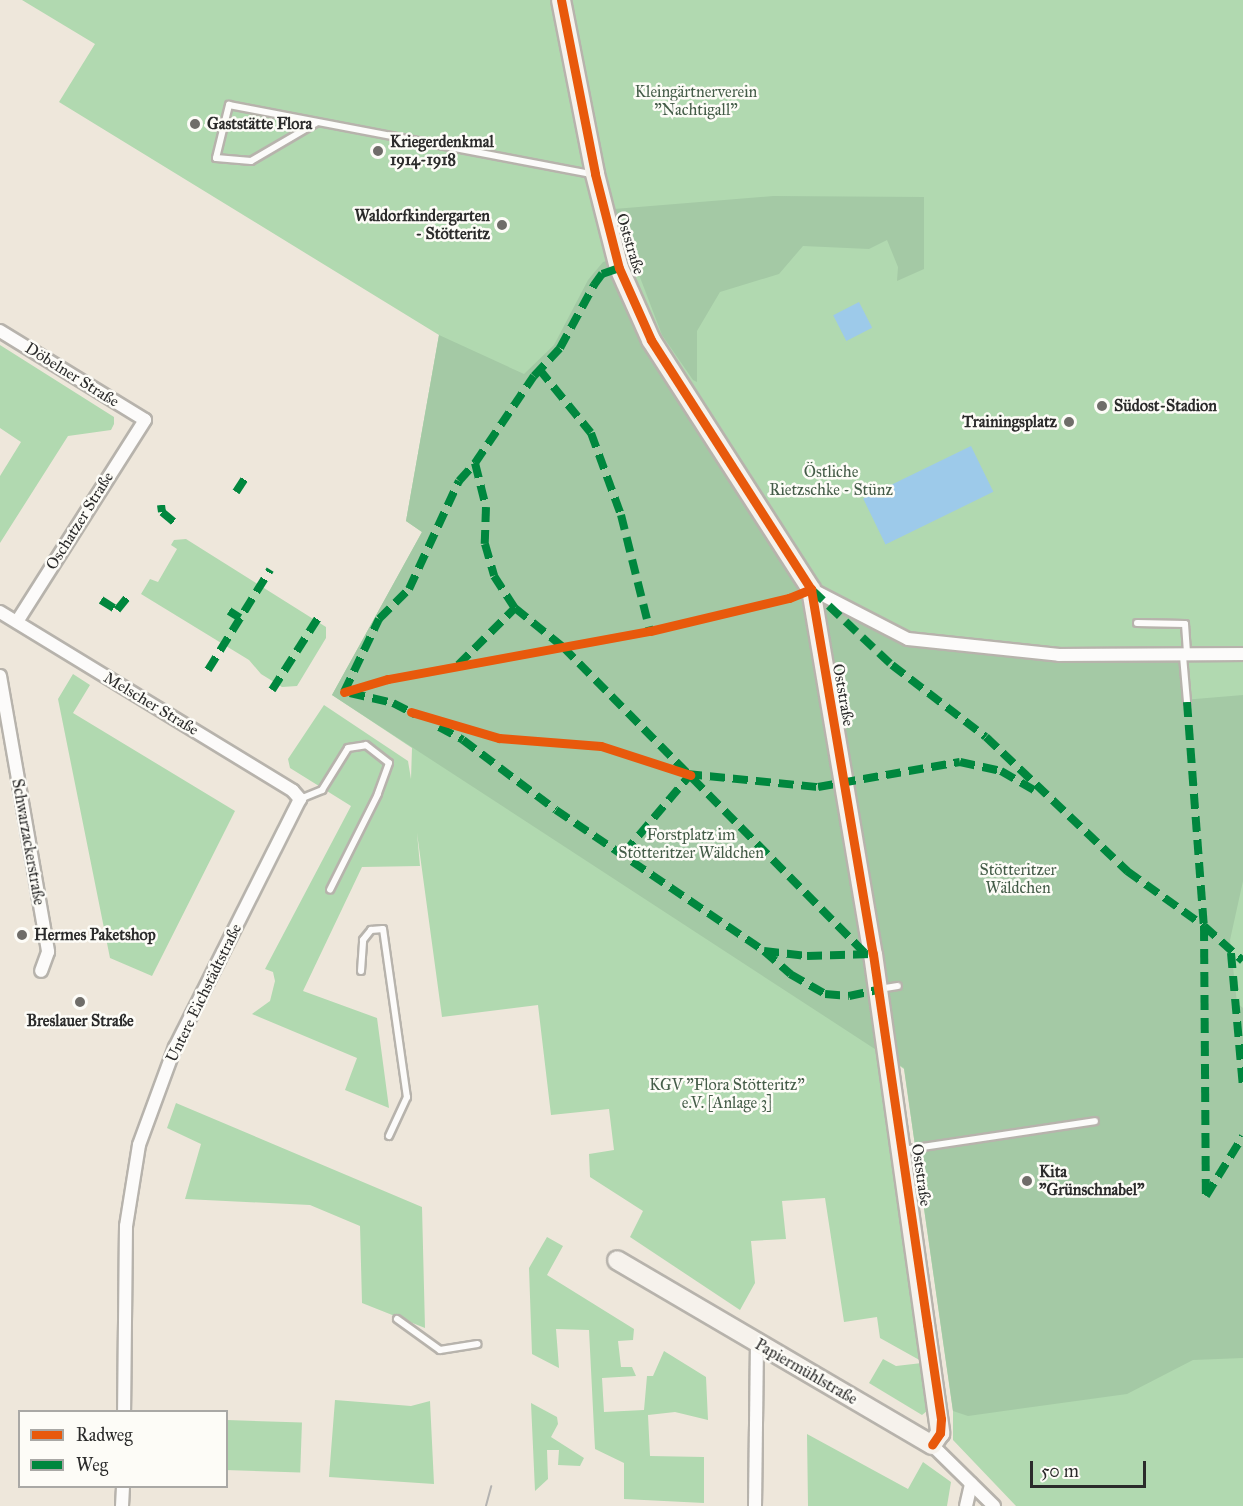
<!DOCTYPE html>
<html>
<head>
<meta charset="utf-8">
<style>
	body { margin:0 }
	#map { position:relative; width:1243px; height:1506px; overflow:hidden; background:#eee7db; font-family:"IM FELL Great Primer",serif }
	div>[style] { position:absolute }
	.green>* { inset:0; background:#b1d9b0; transform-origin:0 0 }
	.forest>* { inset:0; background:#a4c9a5 }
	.water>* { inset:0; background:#9dcaea; transform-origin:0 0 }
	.roads { filter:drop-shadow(2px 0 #b7b3ac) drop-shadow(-2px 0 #b7b3ac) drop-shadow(0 2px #b7b3ac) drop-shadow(0 -2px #b7b3ac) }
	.lane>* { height:6px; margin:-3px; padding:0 3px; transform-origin:3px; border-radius:3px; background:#fcfbfa }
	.street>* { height:12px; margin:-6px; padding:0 6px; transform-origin:6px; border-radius:6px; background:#fcfbfa }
	.secondary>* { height:18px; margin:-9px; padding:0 9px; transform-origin:9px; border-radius:9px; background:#f6f2ec }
	.tram>* { height:1.5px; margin:-0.75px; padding:0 0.75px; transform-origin:0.75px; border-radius:0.75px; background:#b4b3b1 }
	.quiet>* { height:8px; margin-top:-4px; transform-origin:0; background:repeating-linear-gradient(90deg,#00873e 0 15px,transparent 0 23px) }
	.cycleway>* { height:9px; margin:-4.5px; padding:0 4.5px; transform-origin:4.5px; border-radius:4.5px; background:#e8590c }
	.dots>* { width:16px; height:16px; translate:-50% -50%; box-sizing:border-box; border:3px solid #fdfcf7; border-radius:50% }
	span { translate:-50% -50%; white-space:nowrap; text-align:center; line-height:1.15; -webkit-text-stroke:5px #fdfcf7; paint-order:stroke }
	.park-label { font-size:16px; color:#445c48 }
	.poi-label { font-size:16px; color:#2b2b2b; font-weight:700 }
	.left { translate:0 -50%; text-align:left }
	.right { translate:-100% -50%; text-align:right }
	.street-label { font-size:16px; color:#2b2b2b }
	.legend { position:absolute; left:18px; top:1410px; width:210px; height:78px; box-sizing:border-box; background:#fdfcf7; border:2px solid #a9a8a5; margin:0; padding:8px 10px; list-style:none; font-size:18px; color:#2b2b2b }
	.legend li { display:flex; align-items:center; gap:12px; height:30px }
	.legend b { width:30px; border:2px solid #a9a8a5 }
	.scale { position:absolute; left:1030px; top:1461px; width:116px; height:27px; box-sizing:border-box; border:3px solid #2b2b2b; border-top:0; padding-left:8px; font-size:18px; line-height:21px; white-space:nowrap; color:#2b2b2b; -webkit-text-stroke:4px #fdfcf7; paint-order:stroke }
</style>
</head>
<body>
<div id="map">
	<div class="green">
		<i style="clip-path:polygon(22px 0,1243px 0,1243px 1506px,1016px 1506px,953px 1440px,953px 1411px,904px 1069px,882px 1054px,923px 1362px,880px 1338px,877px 1317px,844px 1322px,825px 1198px,782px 1201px,786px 1239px,751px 1241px,755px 1283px,740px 1310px,630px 1237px,643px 1211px,590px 1177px,589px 1154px,614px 1150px,609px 1109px,551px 1115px,538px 1005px,442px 1017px,417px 833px,420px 866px,362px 867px,303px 991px,377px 1018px,389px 1108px,345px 1090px,357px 1058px,252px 1014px,270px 1001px,275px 981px,273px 972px,265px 969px,351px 806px,290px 768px,288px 759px,324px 705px,408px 761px,411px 779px,412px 748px,332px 695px,422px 532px,406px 521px,439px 335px,59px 102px,95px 44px)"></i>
		<i style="clip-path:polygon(0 345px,114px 417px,114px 424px,111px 430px,68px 436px,0 543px,0 476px,21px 442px,0 428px)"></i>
		<i style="clip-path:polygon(186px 539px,326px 627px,326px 638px,297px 686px,282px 687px,261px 674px,249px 660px,141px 594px,150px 579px,158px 582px,177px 549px,171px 545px,174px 540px)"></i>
		<i style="clip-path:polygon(73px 674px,90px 685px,73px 713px,235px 811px,152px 976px,110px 958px,58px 699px)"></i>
		<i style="clip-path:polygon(176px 1103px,422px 1207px,425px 1328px,362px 1303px,360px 1226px,310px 1205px,185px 1199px,201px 1144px,167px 1128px)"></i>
		<i style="clip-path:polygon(547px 1237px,563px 1246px,547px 1275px,634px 1329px,633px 1340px,618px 1341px,621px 1367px,632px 1367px,636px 1376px,602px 1378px,604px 1412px,644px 1410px,647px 1376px,653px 1376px,664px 1351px,706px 1377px,708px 1420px,675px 1412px,648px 1415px,650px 1456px,704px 1457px,704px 1503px,624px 1499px,624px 1463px,595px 1449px,589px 1330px,556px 1329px,559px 1368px,532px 1354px,529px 1268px)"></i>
		<i style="clip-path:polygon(883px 1359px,896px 1366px,922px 1363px,927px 1411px,922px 1415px,869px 1383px)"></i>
		<i style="clip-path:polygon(335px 1400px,411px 1406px,430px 1401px,434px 1484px,329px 1477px)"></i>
		<i style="clip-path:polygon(531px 1403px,557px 1417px,558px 1424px,551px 1437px,584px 1458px,580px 1466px,558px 1465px,559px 1450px,547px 1450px,548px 1479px,535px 1491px)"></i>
		<i style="left:227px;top:1420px;width:75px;height:50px;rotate:2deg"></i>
		<i style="clip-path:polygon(807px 1434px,908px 1489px,923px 1462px,951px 1482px,947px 1506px,808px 1506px)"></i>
	</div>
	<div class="forest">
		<i style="clip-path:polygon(773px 196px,924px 197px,924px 269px,897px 281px,898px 267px,887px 240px,869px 249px,803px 246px,779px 274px,720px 292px,697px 331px,697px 382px,693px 380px,662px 335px,614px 209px)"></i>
		<i style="clip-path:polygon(610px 260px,641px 343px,717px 455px,801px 590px,904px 643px,1053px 661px,1181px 661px,1183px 700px,1243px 695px,1243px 881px,1230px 940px,1237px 1003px,1243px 1008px,1243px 1358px,1193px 1360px,1127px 1394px,968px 1416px,953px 1411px,904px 1068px,332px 695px,422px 532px,406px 521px,439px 335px,524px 374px,554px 345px,588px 280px,603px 262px)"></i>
	</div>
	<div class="water">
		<i style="left:859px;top:302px;width:29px;height:29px;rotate:63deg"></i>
		<i style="left:971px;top:446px;width:51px;height:120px;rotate:64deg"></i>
	</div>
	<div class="roads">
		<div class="lane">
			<i style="left:316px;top:123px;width:75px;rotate:149.7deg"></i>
			<i style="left:251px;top:161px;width:35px;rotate:-175deg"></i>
			<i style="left:216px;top:158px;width:55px;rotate:-76.2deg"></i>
			<i style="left:229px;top:105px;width:369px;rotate:10.8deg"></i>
			<i style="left:1137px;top:623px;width:48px;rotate:1.2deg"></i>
			<i style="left:1185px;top:624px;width:32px;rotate:86deg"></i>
			<i style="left:1183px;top:656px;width:46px;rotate:85deg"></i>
			<i style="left:300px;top:799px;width:24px;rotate:-22deg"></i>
			<i style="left:322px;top:790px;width:49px;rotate:-58.2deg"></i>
			<i style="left:348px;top:748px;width:18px;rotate:-9deg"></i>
			<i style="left:366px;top:745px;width:29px;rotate:38deg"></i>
			<i style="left:389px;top:763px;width:33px;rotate:110deg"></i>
			<i style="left:378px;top:794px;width:107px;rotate:116.6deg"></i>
			<i style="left:361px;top:971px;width:31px;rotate:-86deg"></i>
			<i style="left:363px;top:940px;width:13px;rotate:-51deg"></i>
			<i style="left:371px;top:930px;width:12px;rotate:-5deg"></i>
			<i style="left:383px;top:929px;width:170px;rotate:81.9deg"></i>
			<i style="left:407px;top:1097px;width:43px;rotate:114.8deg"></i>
			<i style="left:879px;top:989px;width:19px;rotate:-9deg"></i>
			<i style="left:902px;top:1150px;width:195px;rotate:-8.5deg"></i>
			<i style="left:397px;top:1319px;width:53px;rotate:35.8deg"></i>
			<i style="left:440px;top:1350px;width:38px;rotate:-9deg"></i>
		</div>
		<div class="street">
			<i style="left:0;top:331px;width:170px;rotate:31.5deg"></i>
			<i style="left:145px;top:420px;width:239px;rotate:122.4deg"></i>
			<i style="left:811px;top:589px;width:109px;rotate:27.3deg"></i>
			<i style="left:908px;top:639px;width:152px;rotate:6deg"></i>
			<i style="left:1059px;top:655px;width:184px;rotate:-0.3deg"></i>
			<i style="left:0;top:612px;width:343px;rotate:31.4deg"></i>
			<i style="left:293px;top:791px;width:11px;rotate:49deg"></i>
			<i style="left:300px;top:799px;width:278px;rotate:116.7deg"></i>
			<i style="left:175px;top:1047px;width:104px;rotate:110.2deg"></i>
			<i style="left:139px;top:1145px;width:82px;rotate:99.1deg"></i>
			<i style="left:126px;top:1226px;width:186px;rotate:90.6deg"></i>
			<i style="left:0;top:676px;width:280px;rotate:80.1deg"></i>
			<i style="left:48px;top:952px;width:20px;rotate:110deg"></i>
			<i style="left:932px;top:1445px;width:87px;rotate:44.5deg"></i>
			<i style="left:122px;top:1506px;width:20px;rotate:-87deg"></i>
			<i style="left:755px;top:1506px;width:162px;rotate:-89.3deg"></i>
			<i style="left:966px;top:1506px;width:23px;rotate:-77deg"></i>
		</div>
		<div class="secondary">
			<i style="left:561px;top:0;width:177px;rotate:78.9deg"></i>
			<i style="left:595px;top:174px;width:97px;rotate:75.7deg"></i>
			<i style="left:619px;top:268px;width:79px;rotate:66deg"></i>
			<i style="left:651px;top:340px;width:296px;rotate:57.3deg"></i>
			<i style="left:811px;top:589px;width:370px;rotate:80.4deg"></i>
			<i style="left:873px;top:954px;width:484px;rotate:82deg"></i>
			<i style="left:940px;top:1433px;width:14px;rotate:124deg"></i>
			<i style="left:932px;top:1445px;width:365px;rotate:-149.6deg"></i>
		</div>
	</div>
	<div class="tram">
		<i style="left:486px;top:1506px;width:20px;rotate:-75deg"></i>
	</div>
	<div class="quiet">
		<i style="left:539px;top:369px;width:82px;rotate:50.9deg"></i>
		<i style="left:591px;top:433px;width:87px;rotate:69.9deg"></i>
		<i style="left:621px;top:515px;width:120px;rotate:76deg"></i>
		<i style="left:475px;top:463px;width:45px;rotate:76deg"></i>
		<i style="left:486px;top:507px;width:37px;rotate:92deg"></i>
		<i style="left:485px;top:544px;width:33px;rotate:74deg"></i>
		<i style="left:494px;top:576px;width:38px;rotate:57deg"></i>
		<i style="left:515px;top:608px;width:62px;rotate:39.1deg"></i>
		<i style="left:563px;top:647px;width:431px;rotate:45.4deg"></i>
		<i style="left:236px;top:492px;width:20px;rotate:-57deg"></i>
		<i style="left:161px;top:505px;width:7px;rotate:82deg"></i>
		<i style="left:162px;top:512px;width:16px;rotate:40deg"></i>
		<i style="left:812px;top:590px;width:110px;rotate:43.2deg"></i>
		<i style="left:892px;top:665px;width:118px;rotate:37.5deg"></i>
		<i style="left:986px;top:737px;width:195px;rotate:43.5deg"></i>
		<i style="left:1127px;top:871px;width:95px;rotate:35.5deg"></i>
		<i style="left:1204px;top:926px;width:52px;rotate:41.9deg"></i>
		<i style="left:101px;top:600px;width:19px;rotate:32deg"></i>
		<i style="left:117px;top:610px;width:21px;rotate:-51deg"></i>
		<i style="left:229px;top:611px;width:13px;rotate:32deg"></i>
		<i style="left:458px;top:665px;width:81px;rotate:-45deg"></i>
		<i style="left:208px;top:670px;width:118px;rotate:-58.2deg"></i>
		<i style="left:272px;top:690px;width:89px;rotate:-57.4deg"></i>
		<i style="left:344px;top:692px;width:81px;rotate:-64.4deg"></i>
		<i style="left:379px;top:619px;width:42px;rotate:-45deg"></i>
		<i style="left:409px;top:589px;width:119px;rotate:-65.2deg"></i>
		<i style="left:459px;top:481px;width:24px;rotate:-48deg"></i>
		<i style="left:475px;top:463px;width:105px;rotate:-55.9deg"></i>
		<i style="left:534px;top:376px;width:38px;rotate:-47deg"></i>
		<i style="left:560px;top:348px;width:72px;rotate:-61.6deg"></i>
		<i style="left:594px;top:285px;width:14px;rotate:-54deg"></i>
		<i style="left:602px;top:274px;width:18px;rotate:-19deg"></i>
		<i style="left:350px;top:693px;width:44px;rotate:13.1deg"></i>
		<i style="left:393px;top:703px;width:25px;rotate:27deg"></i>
		<i style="left:1187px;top:702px;width:225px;rotate:85.7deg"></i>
		<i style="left:1204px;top:926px;width:270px;rotate:89.6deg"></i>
		<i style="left:439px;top:727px;width:27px;rotate:28deg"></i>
		<i style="left:463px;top:740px;width:116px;rotate:37deg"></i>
		<i style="left:556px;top:810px;width:251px;rotate:34.1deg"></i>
		<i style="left:764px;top:951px;width:35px;rotate:41deg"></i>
		<i style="left:790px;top:974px;width:40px;rotate:29.7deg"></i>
		<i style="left:825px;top:994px;width:24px;rotate:5deg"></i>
		<i style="left:849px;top:996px;width:30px;rotate:-12deg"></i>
		<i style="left:687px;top:774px;width:132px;rotate:5.7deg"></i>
		<i style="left:818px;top:787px;width:144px;rotate:-10deg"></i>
		<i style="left:960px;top:762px;width:42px;rotate:12.4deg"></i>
		<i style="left:1001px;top:771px;width:38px;rotate:30deg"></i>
		<i style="left:624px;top:853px;width:102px;rotate:-49.8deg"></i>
		<i style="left:764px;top:951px;width:43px;rotate:6.6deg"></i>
		<i style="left:807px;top:956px;width:65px;rotate:-1.8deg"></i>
		<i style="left:1231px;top:953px;width:135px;rotate:84.9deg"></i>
		<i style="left:1206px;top:1196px;width:70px;rotate:-58.3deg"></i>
	</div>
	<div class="cycleway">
		<i style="left:561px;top:0;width:177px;rotate:78.9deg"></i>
		<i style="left:595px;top:174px;width:97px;rotate:75.7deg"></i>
		<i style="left:619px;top:268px;width:79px;rotate:66deg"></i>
		<i style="left:651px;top:340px;width:296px;rotate:57.3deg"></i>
		<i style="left:811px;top:589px;width:370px;rotate:80.4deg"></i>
		<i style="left:873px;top:954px;width:374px;rotate:81.7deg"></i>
		<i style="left:927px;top:1324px;width:96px;rotate:81.6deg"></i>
		<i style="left:941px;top:1419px;width:14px;rotate:94deg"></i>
		<i style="left:940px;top:1433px;width:14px;rotate:124deg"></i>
		<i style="left:344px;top:692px;width:46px;rotate:-16.5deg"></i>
		<i style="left:388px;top:679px;width:266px;rotate:-10.4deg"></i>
		<i style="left:650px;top:631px;width:143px;rotate:-13.4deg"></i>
		<i style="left:789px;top:598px;width:24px;rotate:-22deg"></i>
		<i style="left:411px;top:712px;width:92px;rotate:16.5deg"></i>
		<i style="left:499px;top:738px;width:102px;rotate:4.5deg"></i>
		<i style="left:601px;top:746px;width:94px;rotate:18deg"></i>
	</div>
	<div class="dots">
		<i style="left:195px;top:124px;background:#6f6d69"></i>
		<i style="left:378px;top:151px;background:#6f6d69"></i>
		<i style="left:502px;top:225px;background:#6f6d69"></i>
		<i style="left:1102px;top:406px;background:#6f6d69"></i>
		<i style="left:1069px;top:422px;background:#6f6d69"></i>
		<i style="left:22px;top:935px;background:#6f6d69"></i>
		<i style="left:80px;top:1002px;background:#6f6d69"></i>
		<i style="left:1027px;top:1181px;background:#6f6d69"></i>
	</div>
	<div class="park-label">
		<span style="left:696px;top:101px">Kleingärtnerverein<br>"Nachtigall"</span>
		<span style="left:831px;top:481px">Östliche<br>Rietzschke - Stünz</span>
		<span style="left:691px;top:844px">Forstplatz im<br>Stötteritzer Wäldchen</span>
		<span style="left:1018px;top:879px">Stötteritzer<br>Wäldchen</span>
		<span style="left:727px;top:1094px">KGV "Flora Stötteritz"<br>e.V. [Anlage 3]</span>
	</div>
	<div class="poi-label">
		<span class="left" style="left:207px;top:124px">Gaststätte Flora</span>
		<span class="left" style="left:390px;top:151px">Kriegerdenkmal<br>1914-1918</span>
		<span class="right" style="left:490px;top:225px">Waldorfkindergarten<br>- Stötteritz</span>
		<span class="left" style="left:1114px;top:406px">Südost-Stadion</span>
		<span class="right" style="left:1057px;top:422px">Trainingsplatz</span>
		<span class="left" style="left:34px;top:935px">Hermes Paketshop</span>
		<span style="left:80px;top:1021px">Breslauer Straße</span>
		<span class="left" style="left:1039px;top:1181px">Kita<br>"Grünschnabel"</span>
	</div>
	<div class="street-label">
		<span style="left:630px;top:244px;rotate:73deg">Oststraße</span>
		<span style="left:72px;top:375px;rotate:32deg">Döbelner Straße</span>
		<span style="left:80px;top:521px;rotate:-58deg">Oschatzer Straße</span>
		<span style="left:843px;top:695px;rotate:80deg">Oststraße</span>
		<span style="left:151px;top:704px;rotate:31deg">Melscher Straße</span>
		<span style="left:28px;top:842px;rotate:80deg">Schwarzackerstraße</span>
		<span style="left:204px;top:993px;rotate:-64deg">Untere Eichstädtstraße</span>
		<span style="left:921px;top:1175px;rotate:82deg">Oststraße</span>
		<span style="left:806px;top:1372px;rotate:30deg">Papiermühlstraße</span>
	</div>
	<ul class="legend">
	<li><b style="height:8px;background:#e8590c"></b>Radweg</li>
	<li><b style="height:8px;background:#00873e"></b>Weg</li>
	</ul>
	<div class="scale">50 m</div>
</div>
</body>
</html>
